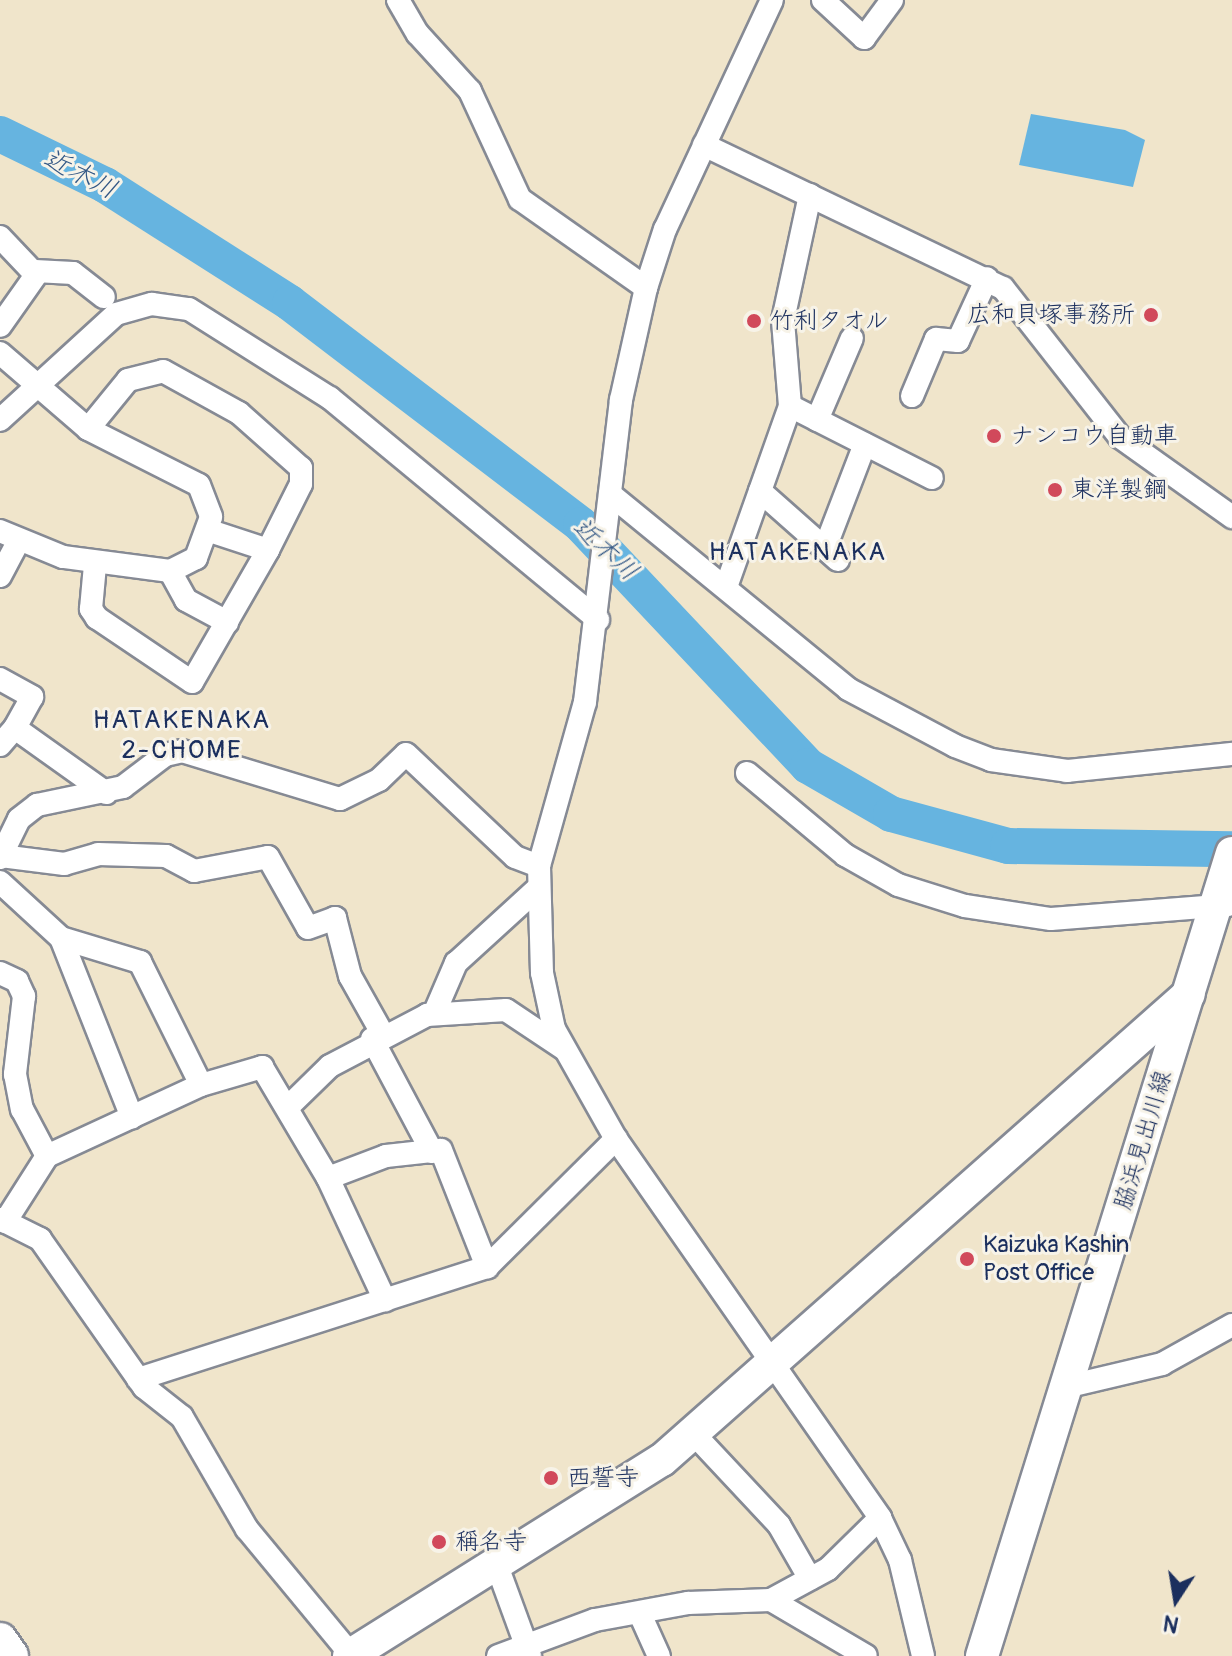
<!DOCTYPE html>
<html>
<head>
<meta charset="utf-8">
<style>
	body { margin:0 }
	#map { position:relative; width:1232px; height:1656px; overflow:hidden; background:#f0e5cb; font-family:Pangolin,"Klee One",sans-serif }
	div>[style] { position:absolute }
	.water>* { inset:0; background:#66b4e0 }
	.river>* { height:36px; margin:-18px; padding:0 18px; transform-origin:18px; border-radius:18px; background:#66b4e0 }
	.roads { filter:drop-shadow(2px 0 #868a94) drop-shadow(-2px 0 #868a94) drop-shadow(0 2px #868a94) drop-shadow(0 -2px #868a94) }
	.street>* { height:22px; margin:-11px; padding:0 11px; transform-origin:11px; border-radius:11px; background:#fff }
	.secondary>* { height:32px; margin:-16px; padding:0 16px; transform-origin:16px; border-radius:16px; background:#fff }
	.primary>* { height:34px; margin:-17px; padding:0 17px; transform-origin:17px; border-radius:17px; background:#fff }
	.dots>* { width:22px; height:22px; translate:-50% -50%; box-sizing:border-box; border:4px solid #f7f3e8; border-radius:50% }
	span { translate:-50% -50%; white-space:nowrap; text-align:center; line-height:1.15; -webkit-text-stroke:6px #f7f3e8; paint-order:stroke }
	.poi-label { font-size:24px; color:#1b2f5e }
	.right { translate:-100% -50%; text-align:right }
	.left { translate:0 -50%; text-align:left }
	.street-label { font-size:24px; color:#1b2f5e }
	.water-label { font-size:26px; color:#325785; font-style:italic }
	.neighbourhood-label { font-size:26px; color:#1b2f5e; letter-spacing:2px }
	.north { position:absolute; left:1136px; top:1560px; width:80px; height:80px; -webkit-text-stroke:6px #f7f3e8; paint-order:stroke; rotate:192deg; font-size:22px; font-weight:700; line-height:32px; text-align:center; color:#1b2f5e }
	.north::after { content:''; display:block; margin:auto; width:28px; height:36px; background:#1b2f5e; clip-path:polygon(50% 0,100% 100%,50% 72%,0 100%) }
</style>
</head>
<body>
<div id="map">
	<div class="water">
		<i style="clip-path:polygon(1031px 114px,1125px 130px,1145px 140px,1133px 187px,1019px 165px)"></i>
	</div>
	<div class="river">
		<i style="left:0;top:134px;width:117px;rotate:25.9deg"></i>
		<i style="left:105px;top:185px;width:219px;rotate:32.5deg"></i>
		<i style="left:290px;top:303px;width:366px;rotate:37.3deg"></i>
		<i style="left:581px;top:525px;width:331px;rotate:46.7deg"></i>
		<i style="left:808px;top:766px;width:96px;rotate:30deg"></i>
		<i style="left:891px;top:814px;width:121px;rotate:15.3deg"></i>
		<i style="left:1008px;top:846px;width:224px;rotate:0.8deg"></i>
	</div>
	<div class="roads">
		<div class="street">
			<i style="left:398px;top:0;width:39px;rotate:60deg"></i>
			<i style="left:418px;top:34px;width:77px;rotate:47.6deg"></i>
			<i style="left:470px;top:91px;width:119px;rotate:65.2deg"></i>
			<i style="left:520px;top:199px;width:154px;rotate:35.2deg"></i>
			<i style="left:772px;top:0;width:253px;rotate:115deg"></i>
			<i style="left:665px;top:229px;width:62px;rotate:107.9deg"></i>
			<i style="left:646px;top:288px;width:115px;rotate:102.6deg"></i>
			<i style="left:621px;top:400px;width:304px;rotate:96.8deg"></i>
			<i style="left:585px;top:702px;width:170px;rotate:105.7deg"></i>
			<i style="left:539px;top:866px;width:107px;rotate:88.4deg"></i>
			<i style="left:542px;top:973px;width:57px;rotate:77.9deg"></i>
			<i style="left:554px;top:1029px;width:126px;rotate:60.6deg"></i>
			<i style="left:616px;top:1139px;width:462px;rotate:55.1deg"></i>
			<i style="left:880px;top:1518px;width:47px;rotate:64.5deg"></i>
			<i style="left:900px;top:1560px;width:99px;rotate:76.5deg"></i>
			<i style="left:823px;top:0;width:56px;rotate:42.8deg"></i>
			<i style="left:864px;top:38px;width:47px;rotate:-53.6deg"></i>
			<i style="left:704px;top:145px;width:331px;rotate:25.6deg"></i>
			<i style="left:1003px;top:288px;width:189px;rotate:51.9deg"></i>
			<i style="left:1120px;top:437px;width:138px;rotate:35.5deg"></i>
			<i style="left:0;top:237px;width:52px;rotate:46.5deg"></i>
			<i style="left:36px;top:275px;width:62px;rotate:125.2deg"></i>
			<i style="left:35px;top:271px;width:38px;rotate:3deg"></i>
			<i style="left:73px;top:273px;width:39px;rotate:38deg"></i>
			<i style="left:0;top:353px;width:116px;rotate:40.8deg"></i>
			<i style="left:88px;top:429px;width:124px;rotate:26.8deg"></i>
			<i style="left:199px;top:485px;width:34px;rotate:69deg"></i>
			<i style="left:211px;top:517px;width:44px;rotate:110.1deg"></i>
			<i style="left:196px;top:558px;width:29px;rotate:153deg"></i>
			<i style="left:170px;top:571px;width:108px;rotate:-172.5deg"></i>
			<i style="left:63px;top:557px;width:68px;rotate:-157.6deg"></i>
			<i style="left:912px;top:396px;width:62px;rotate:-67.2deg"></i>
			<i style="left:936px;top:339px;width:22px;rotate:5deg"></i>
			<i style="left:958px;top:341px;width:69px;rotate:-65.3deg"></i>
			<i style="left:790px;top:406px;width:159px;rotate:26.9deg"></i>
			<i style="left:0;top:420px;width:157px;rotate:-42.4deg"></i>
			<i style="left:116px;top:314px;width:37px;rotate:-16deg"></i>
			<i style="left:152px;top:304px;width:37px;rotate:8deg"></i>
			<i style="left:189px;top:309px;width:167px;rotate:32.3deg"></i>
			<i style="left:330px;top:398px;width:348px;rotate:39.6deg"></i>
			<i style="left:817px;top:420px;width:89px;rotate:-66.9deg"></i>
			<i style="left:88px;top:429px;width:63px;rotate:-50.8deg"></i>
			<i style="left:128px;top:380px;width:36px;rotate:-14deg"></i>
			<i style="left:163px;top:371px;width:87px;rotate:28.9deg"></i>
			<i style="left:239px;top:413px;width:83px;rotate:41.6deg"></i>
			<i style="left:301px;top:468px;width:16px;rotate:90deg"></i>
			<i style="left:301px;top:484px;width:74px;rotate:116.6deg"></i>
			<i style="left:268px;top:550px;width:152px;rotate:119.9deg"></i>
			<i style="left:192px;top:682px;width:115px;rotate:-146deg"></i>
			<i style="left:97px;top:618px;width:11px;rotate:-124deg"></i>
			<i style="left:91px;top:609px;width:44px;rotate:-84.8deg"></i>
			<i style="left:760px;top:491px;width:104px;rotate:41.5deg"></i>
			<i style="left:610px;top:494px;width:308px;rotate:39.3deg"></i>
			<i style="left:848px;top:689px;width:121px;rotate:28deg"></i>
			<i style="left:955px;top:746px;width:39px;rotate:21deg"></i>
			<i style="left:991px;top:760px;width:77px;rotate:8.2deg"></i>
			<i style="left:1067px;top:771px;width:166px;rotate:-5.9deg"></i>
			<i style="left:210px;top:531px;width:61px;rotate:18.1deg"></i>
			<i style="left:825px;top:548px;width:111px;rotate:-69deg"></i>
			<i style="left:170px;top:571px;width:33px;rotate:61deg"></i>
			<i style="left:186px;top:600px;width:47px;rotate:28.2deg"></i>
			<i style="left:0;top:576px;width:40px;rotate:-62deg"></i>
			<i style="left:726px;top:587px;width:192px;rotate:-70.5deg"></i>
			<i style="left:790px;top:406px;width:86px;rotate:-94.7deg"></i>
			<i style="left:783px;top:320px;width:128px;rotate:-77.8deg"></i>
			<i style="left:0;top:679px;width:37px;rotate:29deg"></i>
			<i style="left:32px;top:697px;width:35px;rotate:119deg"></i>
			<i style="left:15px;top:728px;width:112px;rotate:35.5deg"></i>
			<i style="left:0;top:745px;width:23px;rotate:-49deg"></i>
			<i style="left:747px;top:773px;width:128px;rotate:39.9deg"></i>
			<i style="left:845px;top:855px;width:61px;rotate:29.5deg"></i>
			<i style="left:898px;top:885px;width:70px;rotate:17.4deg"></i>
			<i style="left:965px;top:906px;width:87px;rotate:8.6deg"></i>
			<i style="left:1051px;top:919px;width:177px;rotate:-4.5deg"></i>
			<i style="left:1px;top:856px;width:64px;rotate:7.2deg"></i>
			<i style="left:64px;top:864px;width:35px;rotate:-16deg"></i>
			<i style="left:98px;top:854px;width:68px;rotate:1.7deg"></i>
			<i style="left:166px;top:856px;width:32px;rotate:28deg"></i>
			<i style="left:194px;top:871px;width:75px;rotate:-10.7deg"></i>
			<i style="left:268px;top:857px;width:81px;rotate:60.6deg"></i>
			<i style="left:308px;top:928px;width:29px;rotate:-20deg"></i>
			<i style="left:335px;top:918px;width:60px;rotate:75.5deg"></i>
			<i style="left:350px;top:976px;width:65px;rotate:60.7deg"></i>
			<i style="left:0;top:858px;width:43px;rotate:-64deg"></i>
			<i style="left:19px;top:819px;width:23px;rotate:-38deg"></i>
			<i style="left:37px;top:805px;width:88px;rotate:-11.8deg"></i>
			<i style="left:123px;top:787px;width:53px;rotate:-37.3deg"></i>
			<i style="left:165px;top:755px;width:17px;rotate:-13deg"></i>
			<i style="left:182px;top:751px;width:165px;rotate:16.9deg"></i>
			<i style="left:340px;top:799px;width:43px;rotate:-26deg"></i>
			<i style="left:379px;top:780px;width:37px;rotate:-44deg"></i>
			<i style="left:406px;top:754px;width:150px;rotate:43.4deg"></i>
			<i style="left:515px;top:857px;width:26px;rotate:21deg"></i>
			<i style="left:0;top:882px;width:83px;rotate:42.6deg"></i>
			<i style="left:61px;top:938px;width:83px;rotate:16.9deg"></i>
			<i style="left:140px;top:962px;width:137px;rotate:63.6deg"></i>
			<i style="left:61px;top:938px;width:193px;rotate:68.4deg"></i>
			<i style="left:0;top:973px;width:19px;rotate:25deg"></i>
			<i style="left:17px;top:981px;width:17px;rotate:65deg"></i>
			<i style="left:24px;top:996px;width:79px;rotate:96.6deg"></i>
			<i style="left:15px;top:1074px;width:36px;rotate:79deg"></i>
			<i style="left:22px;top:1109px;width:53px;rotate:62deg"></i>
			<i style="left:434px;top:1014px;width:56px;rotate:-66.7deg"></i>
			<i style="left:456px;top:963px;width:111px;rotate:-42.4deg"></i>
			<i style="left:372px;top:1039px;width:128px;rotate:62deg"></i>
			<i style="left:289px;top:1106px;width:57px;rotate:-44.3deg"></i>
			<i style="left:330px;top:1066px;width:110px;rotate:-27.7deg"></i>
			<i style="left:427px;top:1015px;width:79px;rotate:-3.6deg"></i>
			<i style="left:506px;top:1010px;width:69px;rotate:33.7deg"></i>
			<i style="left:328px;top:1178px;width:62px;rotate:-20.8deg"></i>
			<i style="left:386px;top:1156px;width:55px;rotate:-6.2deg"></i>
			<i style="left:441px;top:1150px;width:126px;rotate:68.5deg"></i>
			<i style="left:0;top:1219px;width:45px;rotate:26.6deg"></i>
			<i style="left:40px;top:1239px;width:181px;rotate:54.9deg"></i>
			<i style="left:144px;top:1387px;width:48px;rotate:38.3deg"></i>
			<i style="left:182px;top:1417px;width:129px;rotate:59.9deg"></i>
			<i style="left:247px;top:1529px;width:165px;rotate:50.4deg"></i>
			<i style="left:5px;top:1222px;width:78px;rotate:-57.5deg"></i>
			<i style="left:47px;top:1156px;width:170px;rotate:-24.8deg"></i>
			<i style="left:201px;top:1085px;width:64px;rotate:-16.4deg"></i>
			<i style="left:262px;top:1067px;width:129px;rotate:59.3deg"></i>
			<i style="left:328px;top:1178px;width:135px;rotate:65deg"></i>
			<i style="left:138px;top:1379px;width:367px;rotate:-17.8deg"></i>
			<i style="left:487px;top:1267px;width:182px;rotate:-44.8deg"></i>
			<i style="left:1065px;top:1387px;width:100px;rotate:-13.3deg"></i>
			<i style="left:1162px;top:1364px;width:80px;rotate:-29.1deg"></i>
			<i style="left:693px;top:1433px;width:126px;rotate:46.9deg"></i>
			<i style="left:779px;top:1525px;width:62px;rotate:60.1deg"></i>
			<i style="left:496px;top:1563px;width:99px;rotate:69.9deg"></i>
			<i style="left:771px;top:1600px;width:110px;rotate:30.5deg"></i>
			<i style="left:640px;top:1614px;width:46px;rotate:65.7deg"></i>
			<i style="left:498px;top:1656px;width:103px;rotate:-20.4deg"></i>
			<i style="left:595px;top:1620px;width:95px;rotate:-10.4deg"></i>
			<i style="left:688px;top:1603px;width:83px;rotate:-2.1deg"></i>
			<i style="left:771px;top:1600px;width:65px;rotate:-28.5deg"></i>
			<i style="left:828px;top:1569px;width:73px;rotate:-44.4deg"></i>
		</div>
		<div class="secondary">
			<i style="left:349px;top:1656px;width:369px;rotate:-32.1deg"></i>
			<i style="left:662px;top:1460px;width:703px;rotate:-41.48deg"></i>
			<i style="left:982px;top:1656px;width:841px;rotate:-72.71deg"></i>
		</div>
		<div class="primary">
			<i style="left:0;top:1640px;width:19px;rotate:55deg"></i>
		</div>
	</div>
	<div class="dots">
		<i style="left:1151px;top:315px;background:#d1495b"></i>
		<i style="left:754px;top:321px;background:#d1495b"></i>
		<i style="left:994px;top:436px;background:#d1495b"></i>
		<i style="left:1055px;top:490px;background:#d1495b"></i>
		<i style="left:967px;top:1259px;background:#d1495b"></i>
		<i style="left:551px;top:1478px;background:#d1495b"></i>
		<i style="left:439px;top:1542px;background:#d1495b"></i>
	</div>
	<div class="poi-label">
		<span class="right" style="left:1135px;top:315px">広和貝塚事務所</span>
		<span class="left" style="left:770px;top:321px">竹利タオル</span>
		<span class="left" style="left:1010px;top:436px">ナンコウ自動車</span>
		<span class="left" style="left:1071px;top:490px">東洋製鋼</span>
		<span class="left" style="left:983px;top:1259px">Kaizuka Kashin<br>Post Office</span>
		<span class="left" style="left:567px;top:1478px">西誓寺</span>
		<span class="left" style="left:455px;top:1542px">稱名寺</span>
	</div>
	<div class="street-label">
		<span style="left:1143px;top:1140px;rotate:-73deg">脇浜見出川線</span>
	</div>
	<div class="water-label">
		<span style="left:80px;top:175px;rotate:27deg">近木川</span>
		<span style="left:605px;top:550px;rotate:43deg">近木川</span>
	</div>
	<div class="neighbourhood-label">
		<span style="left:798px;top:553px">HATAKENAKA</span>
		<span style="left:182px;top:736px">HATAKENAKA<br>2-CHOME</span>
	</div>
	<div class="north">N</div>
</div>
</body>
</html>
